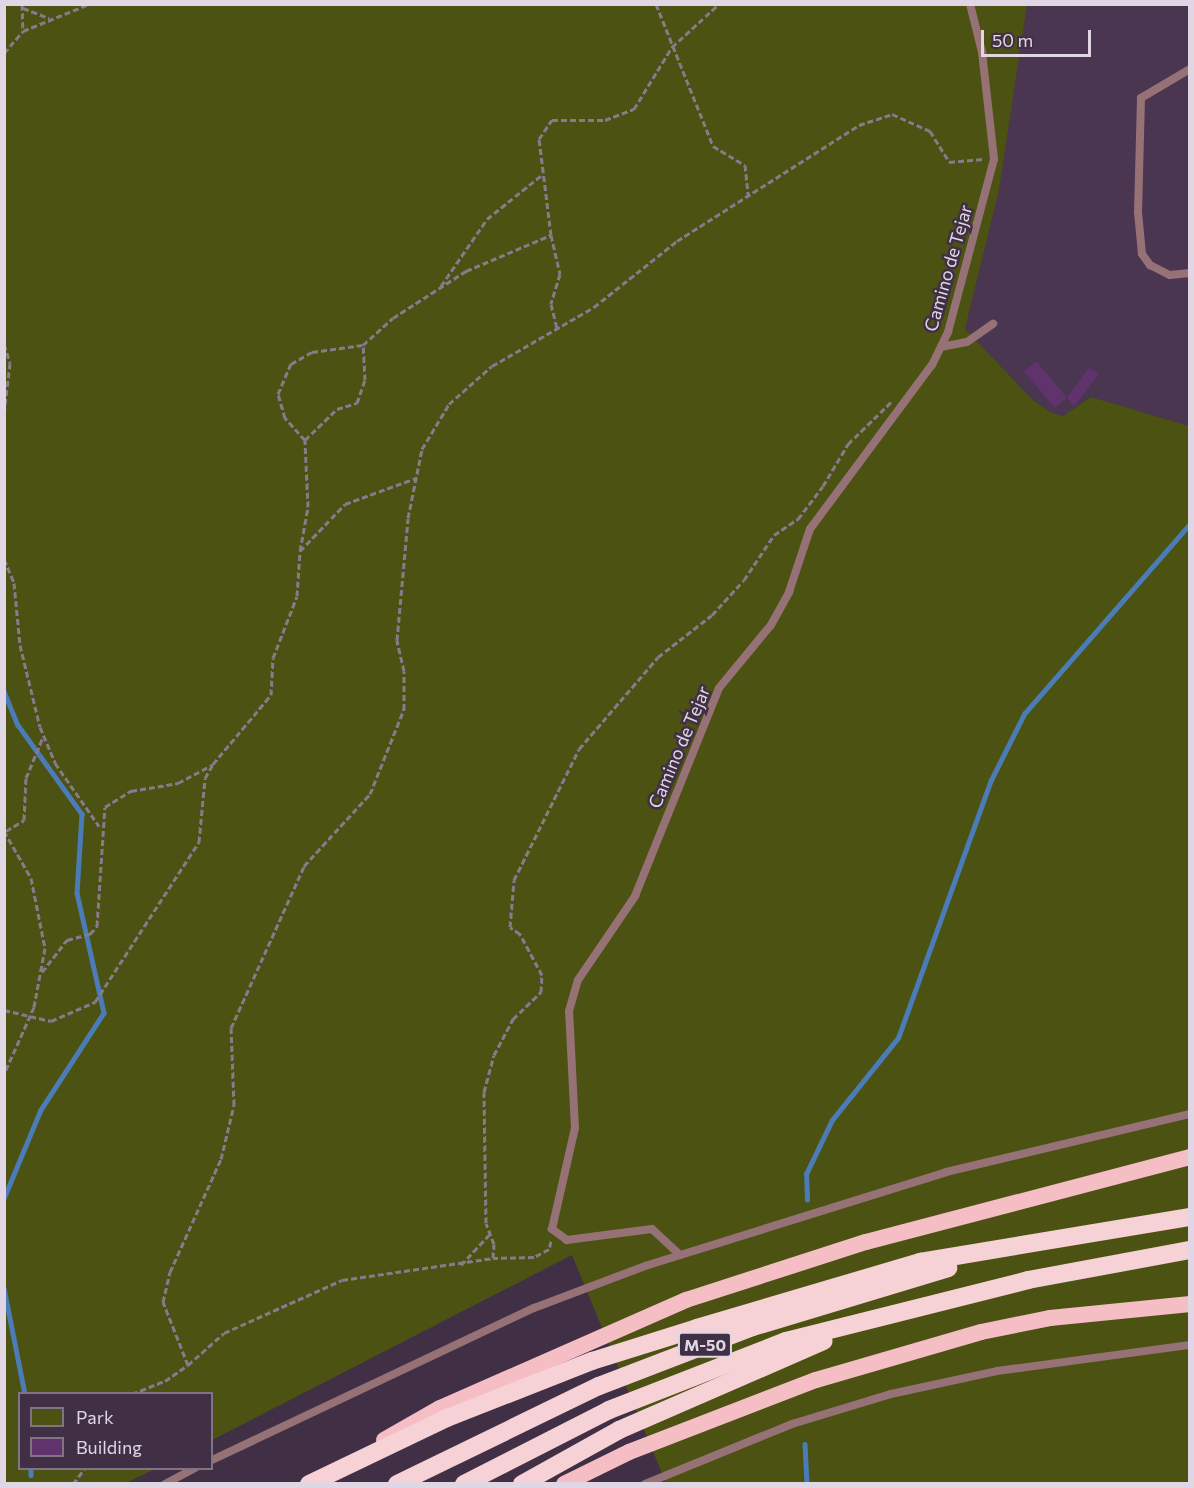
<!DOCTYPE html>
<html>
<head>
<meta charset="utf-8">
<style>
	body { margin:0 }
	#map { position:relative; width:1194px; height:1488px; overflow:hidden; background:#413045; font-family:Commissioner,sans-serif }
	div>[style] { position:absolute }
	.built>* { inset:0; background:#4b3651 }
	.green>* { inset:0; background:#4b5212 }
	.stream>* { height:4.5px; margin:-2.25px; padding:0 2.25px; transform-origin:2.25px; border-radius:2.25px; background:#4b7cb7 }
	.building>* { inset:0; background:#60336c; transform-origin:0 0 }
	.path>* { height:3px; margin-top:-1.5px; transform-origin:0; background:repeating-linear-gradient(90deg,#887a8b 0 6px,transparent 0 9px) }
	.service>* { height:8px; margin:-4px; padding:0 4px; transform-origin:4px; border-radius:4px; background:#967176 }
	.trunk>* { height:16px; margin:-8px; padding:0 8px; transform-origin:8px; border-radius:8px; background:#f5bdc4 }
	.motorway>* { height:18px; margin:-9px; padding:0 9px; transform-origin:9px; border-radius:9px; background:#f6d1d5 }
	span { translate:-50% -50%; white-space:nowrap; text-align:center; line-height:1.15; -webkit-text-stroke:5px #413045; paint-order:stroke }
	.shield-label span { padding:2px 4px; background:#413045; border:2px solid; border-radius:4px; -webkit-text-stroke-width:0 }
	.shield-label { font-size:16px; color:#e1d7e4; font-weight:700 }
	.street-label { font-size:18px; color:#e1d7e4 }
	.frame { position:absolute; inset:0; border:6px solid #e1d7e4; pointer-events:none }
	.legend { position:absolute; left:18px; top:1392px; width:195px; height:78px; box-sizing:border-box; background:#413045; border:2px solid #817385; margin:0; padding:8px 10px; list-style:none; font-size:18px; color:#e1d7e4 }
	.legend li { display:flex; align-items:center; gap:12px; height:30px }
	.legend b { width:30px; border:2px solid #817385 }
	.scale { position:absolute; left:981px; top:30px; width:110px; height:27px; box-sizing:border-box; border:3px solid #e1d7e4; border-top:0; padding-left:8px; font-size:18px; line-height:21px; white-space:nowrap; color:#e1d7e4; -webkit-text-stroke:4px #413045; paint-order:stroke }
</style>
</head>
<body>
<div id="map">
	<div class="built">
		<i style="clip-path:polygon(1027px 5px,1189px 5px,1189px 426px,1091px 397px,1063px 416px,1052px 413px,1034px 401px,965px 329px,999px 190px)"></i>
	</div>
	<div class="green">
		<i style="clip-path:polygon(5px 5px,1027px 5px,999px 190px,965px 329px,1034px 401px,1052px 413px,1063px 416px,1091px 397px,1189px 426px,1189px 1483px,666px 1483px,572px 1255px,212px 1440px,212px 1394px,20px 1394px,20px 1468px,155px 1469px,126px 1483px,5px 1484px)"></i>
	</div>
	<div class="stream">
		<i style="left:4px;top:691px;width:37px;rotate:68deg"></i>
		<i style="left:18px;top:725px;width:110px;rotate:54.3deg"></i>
		<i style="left:82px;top:814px;width:79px;rotate:93.6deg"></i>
		<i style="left:77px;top:893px;width:123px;rotate:77.3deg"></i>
		<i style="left:104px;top:1013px;width:116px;rotate:123deg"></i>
		<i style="left:41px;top:1110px;width:96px;rotate:112.6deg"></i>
		<i style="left:807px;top:1200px;width:26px;rotate:-92deg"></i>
		<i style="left:806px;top:1174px;width:60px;rotate:-64.3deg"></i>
		<i style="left:832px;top:1120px;width:105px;rotate:-51.2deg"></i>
		<i style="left:898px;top:1038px;width:274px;rotate:-70.2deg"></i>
		<i style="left:991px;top:780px;width:74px;rotate:-63.4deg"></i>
		<i style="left:1024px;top:714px;width:252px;rotate:-48.9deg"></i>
		<i style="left:4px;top:1288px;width:108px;rotate:78.8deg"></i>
		<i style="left:805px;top:1444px;width:40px;rotate:87.1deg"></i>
		<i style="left:31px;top:1468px;width:7px;rotate:90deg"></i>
	</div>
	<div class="building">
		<i style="left:1036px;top:361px;width:48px;height:16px;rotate:50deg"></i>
		<i style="clip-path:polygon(1089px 367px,1099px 374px,1074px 406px,1067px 398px)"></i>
	</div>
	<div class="path">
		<i style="left:22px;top:4px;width:27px;rotate:88deg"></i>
		<i style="left:656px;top:4px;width:153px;rotate:68.1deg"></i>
		<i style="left:713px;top:146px;width:37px;rotate:31deg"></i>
		<i style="left:745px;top:165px;width:31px;rotate:84deg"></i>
		<i style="left:23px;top:8px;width:28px;rotate:21deg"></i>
		<i style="left:4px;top:53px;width:29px;rotate:-49deg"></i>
		<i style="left:23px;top:31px;width:71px;rotate:-22.2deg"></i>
		<i style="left:551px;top:235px;width:40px;rotate:77deg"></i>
		<i style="left:560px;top:274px;width:31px;rotate:107deg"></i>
		<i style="left:551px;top:304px;width:25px;rotate:76deg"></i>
		<i style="left:441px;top:286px;width:81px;rotate:-55.5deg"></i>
		<i style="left:487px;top:219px;width:72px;rotate:-38.8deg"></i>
		<i style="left:4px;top:344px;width:20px;rotate:72deg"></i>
		<i style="left:10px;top:363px;width:52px;rotate:96.6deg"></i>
		<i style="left:305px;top:440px;width:30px;rotate:-132deg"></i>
		<i style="left:285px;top:418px;width:25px;rotate:-106deg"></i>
		<i style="left:278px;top:394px;width:33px;rotate:-67deg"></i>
		<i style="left:291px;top:364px;width:24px;rotate:-30deg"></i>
		<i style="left:312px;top:352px;width:51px;rotate:-7.8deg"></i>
		<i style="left:4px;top:536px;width:1px;rotate:90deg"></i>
		<i style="left:300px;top:551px;width:45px;rotate:-79.7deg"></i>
		<i style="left:308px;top:507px;width:67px;rotate:-92.6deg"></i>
		<i style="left:305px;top:440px;width:45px;rotate:-44.1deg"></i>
		<i style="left:337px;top:409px;width:21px;rotate:-17deg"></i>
		<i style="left:357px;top:403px;width:24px;rotate:-71deg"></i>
		<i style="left:365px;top:380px;width:35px;rotate:-93deg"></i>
		<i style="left:363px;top:345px;width:40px;rotate:-42deg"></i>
		<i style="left:393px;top:318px;width:87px;rotate:-32.8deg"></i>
		<i style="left:466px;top:271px;width:92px;rotate:-23deg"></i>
		<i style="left:551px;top:235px;width:97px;rotate:-97.1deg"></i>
		<i style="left:539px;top:139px;width:23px;rotate:-56deg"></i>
		<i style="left:552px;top:120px;width:53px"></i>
		<i style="left:605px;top:120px;width:31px;rotate:-21deg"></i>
		<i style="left:634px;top:109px;width:73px;rotate:-58.5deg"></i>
		<i style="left:672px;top:47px;width:64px;rotate:-42.5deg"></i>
		<i style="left:4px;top:559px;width:26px;rotate:67deg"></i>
		<i style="left:14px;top:583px;width:62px;rotate:84.5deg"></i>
		<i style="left:20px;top:645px;width:84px;rotate:76.3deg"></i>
		<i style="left:40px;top:727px;width:39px;rotate:67deg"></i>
		<i style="left:55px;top:763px;width:77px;rotate:55.1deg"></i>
		<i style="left:4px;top:831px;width:54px;rotate:60.1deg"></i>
		<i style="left:31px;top:878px;width:71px;rotate:78.7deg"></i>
		<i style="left:45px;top:948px;width:60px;rotate:100.6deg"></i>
		<i style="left:34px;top:1007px;width:73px;rotate:114.1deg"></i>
		<i style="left:6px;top:831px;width:21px;rotate:-31deg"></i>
		<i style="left:24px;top:820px;width:42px;rotate:-87.3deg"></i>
		<i style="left:26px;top:778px;width:44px;rotate:-67.5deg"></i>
		<i style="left:42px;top:972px;width:41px;rotate:-52deg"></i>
		<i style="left:67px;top:940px;width:24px;rotate:-15deg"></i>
		<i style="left:90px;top:934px;width:11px;rotate:-49deg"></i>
		<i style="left:97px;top:926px;width:119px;rotate:-86.2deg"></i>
		<i style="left:105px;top:807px;width:31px;rotate:-32deg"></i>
		<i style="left:131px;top:791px;width:48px;rotate:-9.7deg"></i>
		<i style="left:178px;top:783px;width:40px;rotate:-28deg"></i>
		<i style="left:213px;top:764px;width:90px;rotate:-50deg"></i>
		<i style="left:271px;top:695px;width:37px;rotate:-87deg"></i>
		<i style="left:273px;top:658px;width:66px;rotate:-68.8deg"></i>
		<i style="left:297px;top:596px;width:45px;rotate:-86.2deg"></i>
		<i style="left:300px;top:551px;width:65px;rotate:-46.2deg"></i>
		<i style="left:345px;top:504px;width:76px;rotate:-20.1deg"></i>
		<i style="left:4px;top:1010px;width:48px;rotate:13.2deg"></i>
		<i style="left:51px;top:1021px;width:48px;rotate:-23.4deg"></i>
		<i style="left:95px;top:1002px;width:191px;rotate:-57deg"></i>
		<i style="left:199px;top:842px;width:64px;rotate:-84.6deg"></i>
		<i style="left:205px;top:778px;width:14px;rotate:-60deg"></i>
		<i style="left:551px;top:1241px;width:8px;rotate:104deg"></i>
		<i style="left:549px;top:1249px;width:17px;rotate:152deg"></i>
		<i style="left:534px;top:1257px;width:41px;rotate:178.6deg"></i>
		<i style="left:493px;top:1258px;width:14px;rotate:-86deg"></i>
		<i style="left:494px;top:1244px;width:22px;rotate:-111deg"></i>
		<i style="left:486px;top:1223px;width:131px;rotate:-90.9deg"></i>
		<i style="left:484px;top:1092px;width:38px;rotate:-75deg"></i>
		<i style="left:494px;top:1055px;width:41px;rotate:-62.2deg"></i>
		<i style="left:513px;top:1019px;width:39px;rotate:-44deg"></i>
		<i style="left:541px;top:992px;width:17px;rotate:-87deg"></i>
		<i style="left:542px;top:975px;width:47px;rotate:-118.2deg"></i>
		<i style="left:520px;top:934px;width:12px;rotate:-145deg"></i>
		<i style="left:510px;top:927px;width:47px;rotate:-85.1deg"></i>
		<i style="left:514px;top:880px;width:146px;rotate:-63.6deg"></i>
		<i style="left:579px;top:749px;width:121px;rotate:-49.3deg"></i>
		<i style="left:658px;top:657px;width:68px;rotate:-37.9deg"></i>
		<i style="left:712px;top:615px;width:47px;rotate:-47.6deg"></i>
		<i style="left:744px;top:580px;width:54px;rotate:-56.3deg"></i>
		<i style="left:774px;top:535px;width:29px;rotate:-34deg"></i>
		<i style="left:798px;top:519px;width:41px;rotate:-52.9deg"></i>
		<i style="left:823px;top:486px;width:49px;rotate:-59.2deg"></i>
		<i style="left:848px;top:444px;width:60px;rotate:-44.3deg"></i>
		<i style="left:461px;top:1265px;width:42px;rotate:-46.9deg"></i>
		<i style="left:188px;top:1365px;width:48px;rotate:-41.6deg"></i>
		<i style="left:224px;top:1333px;width:129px;rotate:-24.2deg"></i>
		<i style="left:342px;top:1280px;width:153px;rotate:-8.3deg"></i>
		<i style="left:132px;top:1394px;width:35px;rotate:-22deg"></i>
		<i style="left:165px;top:1381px;width:28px;rotate:-35deg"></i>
		<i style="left:188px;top:1365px;width:68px;rotate:-111.6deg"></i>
		<i style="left:163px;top:1302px;width:31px;rotate:-77deg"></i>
		<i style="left:170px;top:1272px;width:124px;rotate:-65.7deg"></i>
		<i style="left:221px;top:1159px;width:56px;rotate:-76.5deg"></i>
		<i style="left:234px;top:1105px;width:77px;rotate:-92.2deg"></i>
		<i style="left:231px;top:1028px;width:178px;rotate:-65.7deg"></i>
		<i style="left:304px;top:866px;width:98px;rotate:-47.5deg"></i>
		<i style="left:370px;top:794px;width:92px;rotate:-68.2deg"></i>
		<i style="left:404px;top:709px;width:38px;rotate:-90deg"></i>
		<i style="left:404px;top:671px;width:32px;rotate:-103deg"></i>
		<i style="left:397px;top:640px;width:122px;rotate:-84.8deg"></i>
		<i style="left:408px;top:518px;width:70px;rotate:-78.5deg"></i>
		<i style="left:422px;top:449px;width:52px;rotate:-59deg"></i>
		<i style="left:449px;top:404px;width:57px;rotate:-41.5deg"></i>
		<i style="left:492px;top:366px;width:118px;rotate:-30deg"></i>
		<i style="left:594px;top:307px;width:106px;rotate:-38.5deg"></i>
		<i style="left:677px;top:241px;width:216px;rotate:-32.5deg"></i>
		<i style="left:859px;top:125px;width:35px;rotate:-18deg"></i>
		<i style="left:892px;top:114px;width:42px;rotate:24.1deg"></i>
		<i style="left:930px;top:131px;width:36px;rotate:58deg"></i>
		<i style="left:949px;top:162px;width:34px;rotate:-5deg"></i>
		<i style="left:73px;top:1484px;width:20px;rotate:-53deg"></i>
	</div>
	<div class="service">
		<i style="left:1190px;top:69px;width:57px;rotate:149.4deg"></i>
		<i style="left:1141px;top:98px;width:114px;rotate:91.5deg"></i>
		<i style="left:1138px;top:212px;width:42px;rotate:84.6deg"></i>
		<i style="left:1142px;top:254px;width:14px;rotate:54deg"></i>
		<i style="left:1150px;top:265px;width:22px;rotate:27deg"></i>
		<i style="left:1170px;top:275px;width:20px;rotate:-6deg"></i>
		<i style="left:941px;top:347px;width:26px;rotate:-11deg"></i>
		<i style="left:967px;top:342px;width:32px;rotate:-35deg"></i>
		<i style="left:680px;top:1255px;width:38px;rotate:-137deg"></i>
		<i style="left:652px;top:1229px;width:86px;rotate:172.6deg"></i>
		<i style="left:567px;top:1240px;width:19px;rotate:-144deg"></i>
		<i style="left:552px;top:1229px;width:104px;rotate:-77.2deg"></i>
		<i style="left:575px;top:1128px;width:117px;rotate:-92.9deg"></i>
		<i style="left:569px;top:1011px;width:32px;rotate:-74deg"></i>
		<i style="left:578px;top:980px;width:102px;rotate:-55.8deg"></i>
		<i style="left:635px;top:896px;width:224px;rotate:-68deg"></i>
		<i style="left:719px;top:688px;width:82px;rotate:-50.5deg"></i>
		<i style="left:771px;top:625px;width:38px;rotate:-61deg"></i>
		<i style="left:789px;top:592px;width:66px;rotate:-71.6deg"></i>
		<i style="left:810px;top:529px;width:204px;rotate:-53.4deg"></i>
		<i style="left:932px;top:365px;width:37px;rotate:-64deg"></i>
		<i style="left:948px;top:332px;width:179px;rotate:-75.1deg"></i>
		<i style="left:994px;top:159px;width:108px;rotate:-96.4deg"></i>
		<i style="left:982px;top:52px;width:49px;rotate:-104deg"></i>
		<i style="left:212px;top:1460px;width:356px;rotate:-25.3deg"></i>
		<i style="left:534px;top:1308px;width:119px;rotate:-20.7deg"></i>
		<i style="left:645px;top:1266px;width:315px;rotate:-17.3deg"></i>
		<i style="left:946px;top:1172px;width:251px;rotate:-13.4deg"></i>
		<i style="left:165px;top:1484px;width:34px;rotate:-28deg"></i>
		<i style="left:645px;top:1484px;width:159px;rotate:-22.2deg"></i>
		<i style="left:792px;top:1424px;width:103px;rotate:-16.9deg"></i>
		<i style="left:891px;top:1394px;width:108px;rotate:-12.2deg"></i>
		<i style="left:997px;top:1371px;width:195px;rotate:-7.7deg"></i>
	</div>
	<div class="trunk">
		<i style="left:384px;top:1440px;width:64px;rotate:-29.7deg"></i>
		<i style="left:440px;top:1408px;width:269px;rotate:-23.7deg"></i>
		<i style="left:686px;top:1300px;width:189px;rotate:-17.9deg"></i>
		<i style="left:866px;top:1242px;width:335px;rotate:-14.7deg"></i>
		<i style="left:564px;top:1484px;width:72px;rotate:-26.2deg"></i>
		<i style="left:629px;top:1452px;width:200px;rotate:-21.1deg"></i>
		<i style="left:816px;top:1380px;width:172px;rotate:-16.2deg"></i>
		<i style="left:981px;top:1332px;width:70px;rotate:-11.5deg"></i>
		<i style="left:1050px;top:1318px;width:141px;rotate:-5.7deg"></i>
	</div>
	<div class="motorway">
		<i style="left:309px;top:1484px;width:153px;rotate:-25.6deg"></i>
		<i style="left:447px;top:1418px;width:156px;rotate:-21.5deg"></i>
		<i style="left:592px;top:1361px;width:110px;rotate:-17.4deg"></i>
		<i style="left:697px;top:1328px;width:233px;rotate:-16.5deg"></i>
		<i style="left:920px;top:1262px;width:274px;rotate:-9.5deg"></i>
		<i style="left:397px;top:1484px;width:225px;rotate:-25.9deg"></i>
		<i style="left:599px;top:1386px;width:165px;rotate:-21deg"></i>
		<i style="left:753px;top:1327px;width:204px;rotate:-16.8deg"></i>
		<i style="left:464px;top:1484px;width:163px;rotate:-27deg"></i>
		<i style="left:609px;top:1410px;width:190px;rotate:-21.3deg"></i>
		<i style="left:786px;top:1341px;width:250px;rotate:-14.1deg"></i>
		<i style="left:1028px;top:1280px;width:165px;rotate:-10.5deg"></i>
		<i style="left:522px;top:1484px;width:111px;rotate:-29.1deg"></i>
		<i style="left:619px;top:1430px;width:223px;rotate:-23.5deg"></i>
	</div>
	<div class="shield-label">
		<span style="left:705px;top:1345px">M-50</span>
	</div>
	<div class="street-label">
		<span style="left:948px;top:268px;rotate:-74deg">Camino de Tejar</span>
		<span style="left:679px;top:747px;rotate:-67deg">Camino de Tejar</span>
	</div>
	<div class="frame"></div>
	<ul class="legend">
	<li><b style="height:16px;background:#4b5212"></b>Park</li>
	<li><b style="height:16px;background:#60336c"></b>Building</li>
	</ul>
	<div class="scale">50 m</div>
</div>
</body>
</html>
